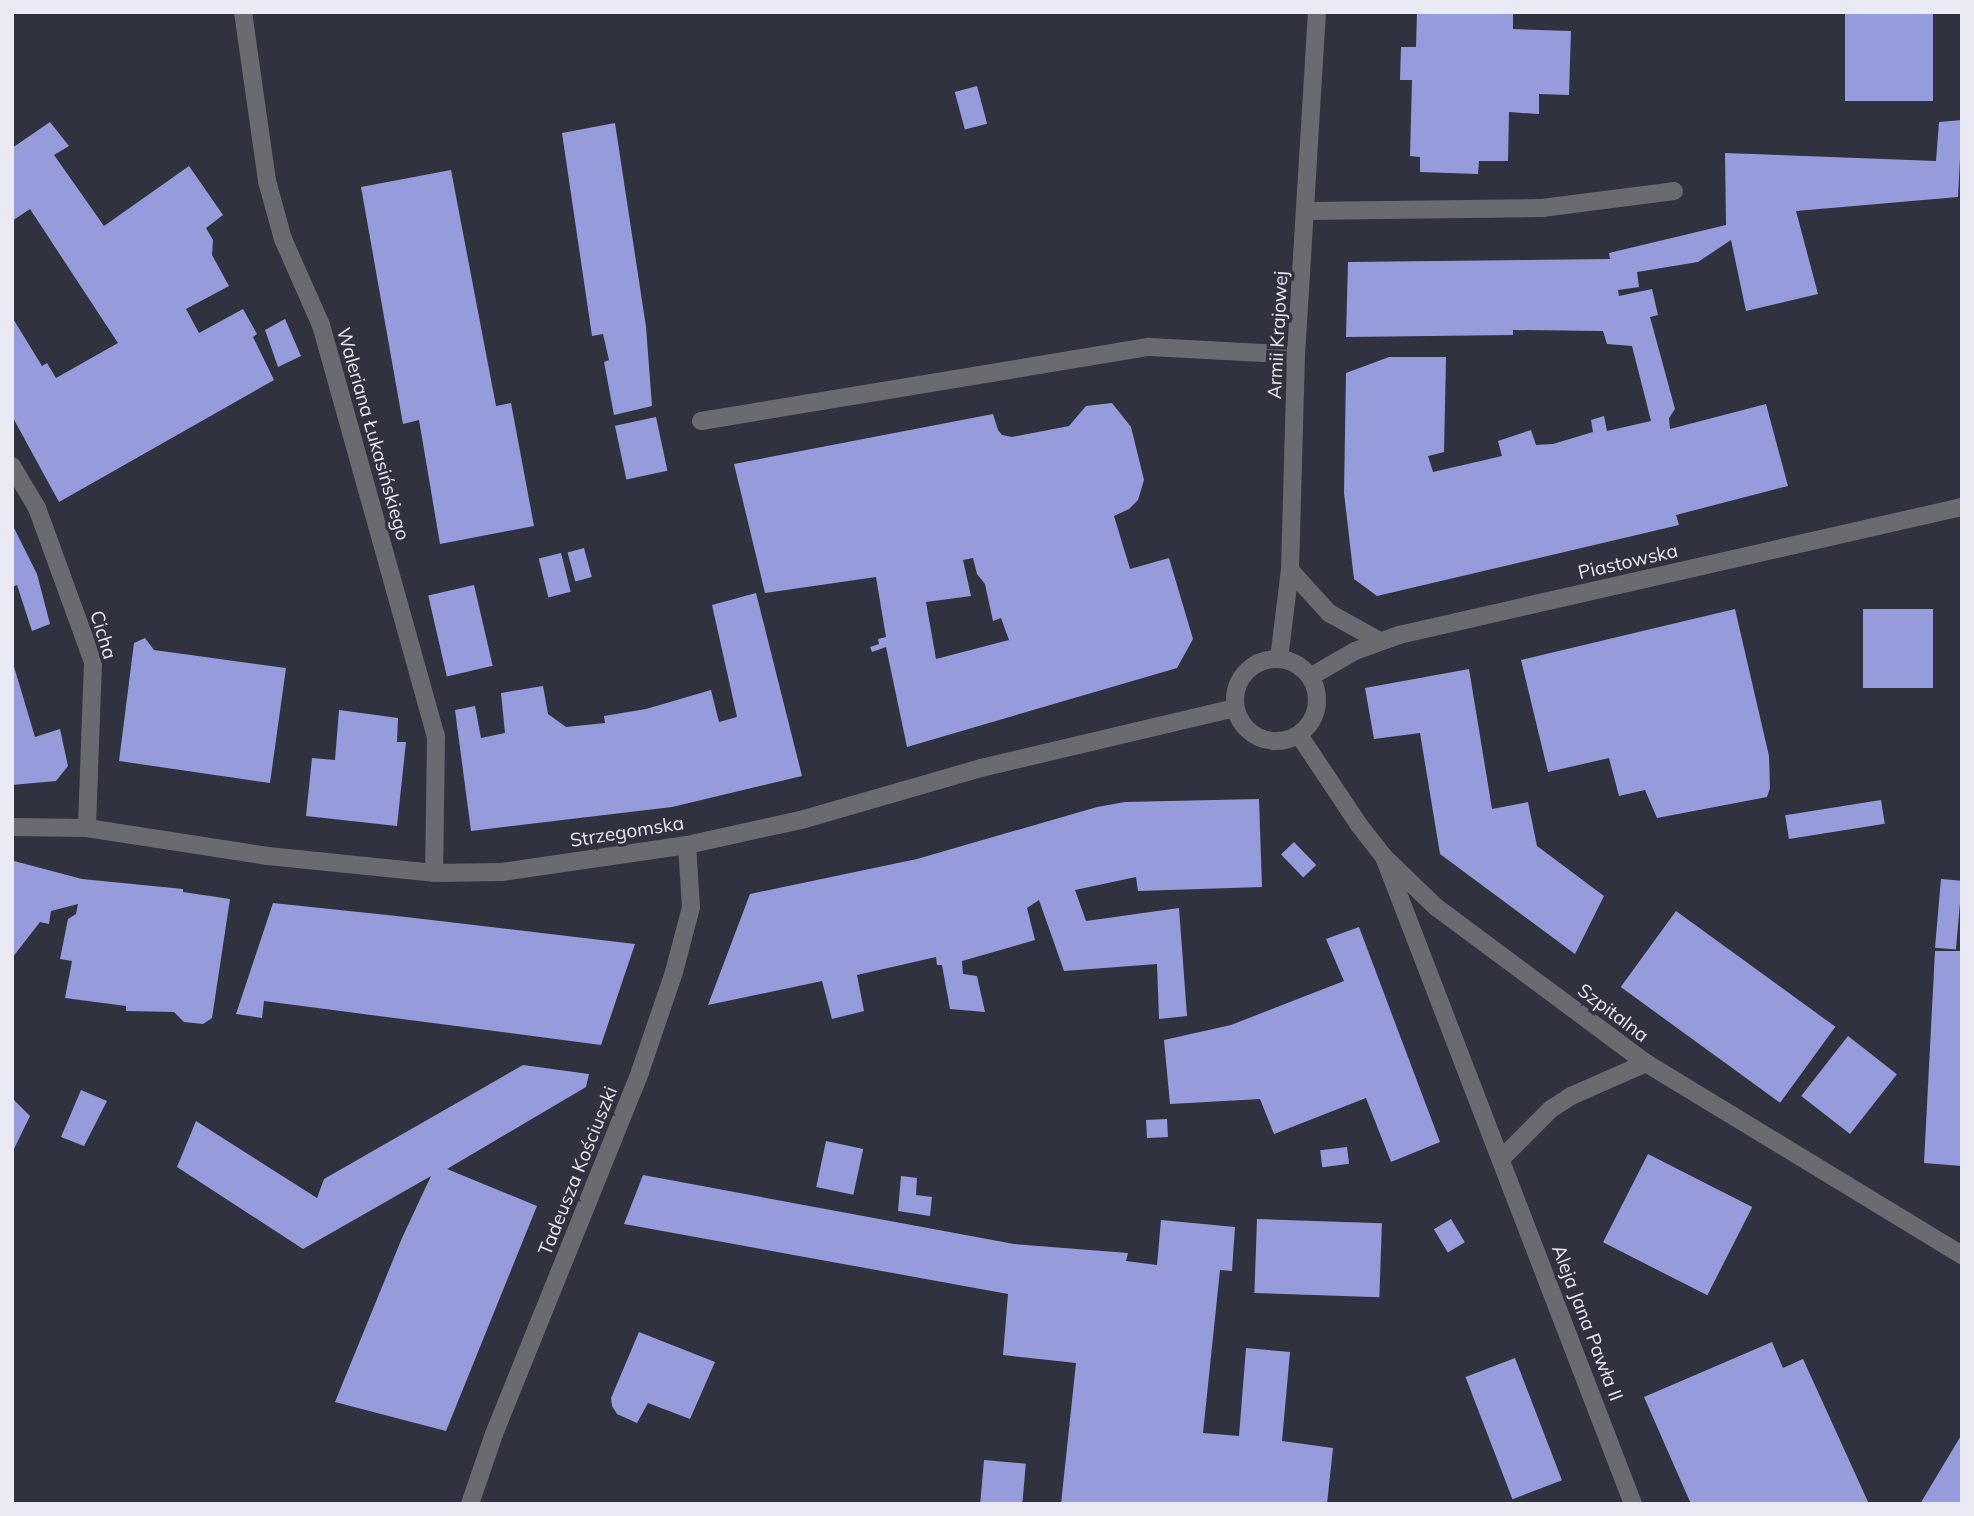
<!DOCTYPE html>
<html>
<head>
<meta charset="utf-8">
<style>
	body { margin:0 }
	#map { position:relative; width:1974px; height:1516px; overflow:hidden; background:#31323f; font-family:Mulish,sans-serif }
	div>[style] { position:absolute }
	.building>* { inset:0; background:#969cdb; transform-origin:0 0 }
	.service>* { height:18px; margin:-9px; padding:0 9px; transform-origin:9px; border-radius:9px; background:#6a6b71 }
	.minor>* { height:18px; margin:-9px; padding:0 9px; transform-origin:9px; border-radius:9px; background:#6a6b71 }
	.tertiary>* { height:18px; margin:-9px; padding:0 9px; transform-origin:9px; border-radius:9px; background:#6a6b71 }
	.tertiary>.ring { margin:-9px; padding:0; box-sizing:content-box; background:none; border:18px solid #6a6b71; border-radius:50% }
	span { translate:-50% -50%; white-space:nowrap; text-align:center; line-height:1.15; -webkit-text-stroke:7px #31323f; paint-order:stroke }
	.street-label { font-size:19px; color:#e9eaf3 }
	.frame { position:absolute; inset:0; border:14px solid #e9eaf3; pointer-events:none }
</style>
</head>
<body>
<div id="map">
	<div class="building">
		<i style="clip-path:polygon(1417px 12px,1513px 12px,1513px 29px,1571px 31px,1569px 95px,1539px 94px,1539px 114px,1509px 112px,1508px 161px,1479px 161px,1478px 174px,1420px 172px,1420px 157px,1410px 156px,1412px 80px,1400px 80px,1401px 47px,1416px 47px)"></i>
		<i style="left:1845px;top:12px;width:88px;height:89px"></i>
		<i style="left:977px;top:86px;width:39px;height:23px;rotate:75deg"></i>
		<i style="clip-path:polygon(1962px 120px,1958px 197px,1796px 211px,1818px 294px,1746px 311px,1731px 240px,1698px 262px,1637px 272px,1639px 287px,1618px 290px,1619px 296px,1652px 289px,1658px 315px,1650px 317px,1675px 409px,1669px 418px,1670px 429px,1766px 404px,1788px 486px,1676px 515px,1679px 525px,1377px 596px,1354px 579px,1344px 493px,1346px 373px,1389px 357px,1446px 357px,1444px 452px,1428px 456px,1433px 472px,1502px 456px,1498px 441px,1531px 430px,1536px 445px,1553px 444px,1593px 432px,1591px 420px,1604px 416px,1607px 431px,1651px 421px,1632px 346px,1607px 344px,1603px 331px,1513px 330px,1513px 335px,1346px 337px,1348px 262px,1610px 259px,1609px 253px,1726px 225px,1725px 153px,1936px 161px,1939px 122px)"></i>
		<i style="clip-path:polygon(50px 122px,69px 146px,54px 155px,104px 226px,189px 166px,223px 215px,206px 228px,213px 240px,212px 255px,229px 286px,186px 309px,199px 333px,243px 309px,257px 334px,253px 337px,274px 380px,59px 502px,12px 416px,12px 317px,42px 366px,47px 363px,56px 378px,118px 343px,30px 209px,12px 221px,12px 148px)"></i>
		<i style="clip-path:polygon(615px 123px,646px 327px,652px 406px,614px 415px,604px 362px,609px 360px,603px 334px,592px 336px,562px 133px)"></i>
		<i style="clip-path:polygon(451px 170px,496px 406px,511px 403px,534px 526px,440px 544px,419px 420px,403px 424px,361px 187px)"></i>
		<i style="clip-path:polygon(285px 319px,301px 356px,278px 367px,265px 330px)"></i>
		<i style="clip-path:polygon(evenodd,1112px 403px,1131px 427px,1144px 480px,1138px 500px,1129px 509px,1114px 516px,1130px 569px,1169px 558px,1193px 639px,1177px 668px,907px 747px,886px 647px,872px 652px,870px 647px,879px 644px,878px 639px,886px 637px,876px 577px,765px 593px,734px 464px,993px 414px,998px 430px,1002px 435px,1012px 437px,1069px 426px,1086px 406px,1112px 403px,973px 558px,977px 574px,985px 584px,993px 621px,1001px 618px,1009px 640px,936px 659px,926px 602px,971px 596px,963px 560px,973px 558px)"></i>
		<i style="left:656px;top:417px;width:55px;height:42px;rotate:78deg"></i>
		<i style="clip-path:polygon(12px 524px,37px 574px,50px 624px,32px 631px,17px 585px,12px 587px)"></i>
		<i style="left:584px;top:548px;width:30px;height:17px;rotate:75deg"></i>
		<i style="left:561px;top:553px;width:40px;height:23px;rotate:76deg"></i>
		<i style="left:474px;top:585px;width:83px;height:47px;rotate:77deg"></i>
		<i style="clip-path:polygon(756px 593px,802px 776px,672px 807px,471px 831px,455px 710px,475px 706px,481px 738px,505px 733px,501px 693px,543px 686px,548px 714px,566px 727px,605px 723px,604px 716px,646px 709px,711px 690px,719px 722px,737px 717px,712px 605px)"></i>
		<i style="clip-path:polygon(1735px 609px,1769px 756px,1770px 788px,1767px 797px,1657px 818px,1645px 790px,1619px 796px,1609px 758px,1548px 772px,1521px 660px)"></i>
		<i style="left:1863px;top:609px;width:70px;height:79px"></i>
		<i style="clip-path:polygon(145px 638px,154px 650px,286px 668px,270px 783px,119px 761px,134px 643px)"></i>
		<i style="clip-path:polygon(12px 660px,35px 737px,60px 729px,68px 766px,56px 781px,12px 785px)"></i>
		<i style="clip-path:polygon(1469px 669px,1492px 809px,1528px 802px,1537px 846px,1604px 896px,1575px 954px,1440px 854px,1420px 733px,1374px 739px,1365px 688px)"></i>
		<i style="clip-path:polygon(339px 710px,398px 718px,397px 742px,406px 742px,397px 826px,306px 816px,312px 758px,335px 760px)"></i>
		<i style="clip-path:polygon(1259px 799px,1262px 887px,1138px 891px,1136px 877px,1075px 890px,1086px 921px,1179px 908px,1187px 1016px,1159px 1019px,1157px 964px,1064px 971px,1039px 900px,1027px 908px,1035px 940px,962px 961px,963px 974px,977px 976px,985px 1012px,950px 1009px,942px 965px,937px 965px,936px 957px,857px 975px,864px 1011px,832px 1019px,822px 981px,708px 1005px,750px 894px,917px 859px,1097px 807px,1125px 802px)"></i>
		<i style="left:1881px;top:800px;width:24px;height:97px;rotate:81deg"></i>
		<i style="left:1294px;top:842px;width:32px;height:18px;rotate:46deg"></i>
		<i style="clip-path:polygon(14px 861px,82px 879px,183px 889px,183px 892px,230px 899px,212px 1018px,203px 1024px,184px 1022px,174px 1012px,126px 1011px,126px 1006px,65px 998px,72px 961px,60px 959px,68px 919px,76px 914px,78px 904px,51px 911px,49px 924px,40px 922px,12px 958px)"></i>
		<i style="left:1941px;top:879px;width:21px;height:69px;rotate:5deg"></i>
		<i style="clip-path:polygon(273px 903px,406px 917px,635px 944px,601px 1045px,264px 1001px,262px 1018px,236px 1014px)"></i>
		<i style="left:1676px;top:911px;width:197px;height:94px;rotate:36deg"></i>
		<i style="clip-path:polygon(1359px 927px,1440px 1142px,1391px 1162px,1366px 1098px,1274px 1134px,1260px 1099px,1170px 1104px,1164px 1040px,1231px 1025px,1344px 981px,1326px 939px)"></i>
		<i style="clip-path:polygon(1935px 951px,1962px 951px,1962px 1166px,1924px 1163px)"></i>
		<i style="left:1848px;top:1036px;width:62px;height:76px;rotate:38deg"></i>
		<i style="clip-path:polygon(523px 1065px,589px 1074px,586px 1087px,447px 1169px,537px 1206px,446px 1431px,335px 1402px,402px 1238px,431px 1176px,303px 1249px,177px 1167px,196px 1121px,317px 1198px,324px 1179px)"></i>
		<i style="clip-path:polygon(81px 1090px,107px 1101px,84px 1146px,61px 1137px)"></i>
		<i style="clip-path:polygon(12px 1098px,30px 1116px,12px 1153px)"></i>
		<i style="left:1167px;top:1119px;width:18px;height:21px;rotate:87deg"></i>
		<i style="left:826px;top:1141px;width:38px;height:47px;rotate:12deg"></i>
		<i style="left:1347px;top:1147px;width:17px;height:27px;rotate:83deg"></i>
		<i style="left:1648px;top:1154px;width:117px;height:99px;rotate:27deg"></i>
		<i style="clip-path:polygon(643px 1175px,1014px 1244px,1128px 1253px,1126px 1261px,1157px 1265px,1161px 1220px,1235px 1227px,1232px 1271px,1220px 1270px,1203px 1433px,1239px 1436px,1246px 1348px,1290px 1352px,1282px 1441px,1333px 1448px,1327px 1504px,1061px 1504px,1076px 1363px,1003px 1355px,1008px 1294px,624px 1224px)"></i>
		<i style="clip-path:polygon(901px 1176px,917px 1178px,916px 1195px,932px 1197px,930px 1216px,898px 1211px)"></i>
		<i style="left:1257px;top:1219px;width:125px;height:74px;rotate:2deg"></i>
		<i style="left:1451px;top:1219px;width:27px;height:20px;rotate:59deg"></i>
		<i style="clip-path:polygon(639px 1332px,715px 1362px,690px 1419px,648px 1403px,637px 1423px,617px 1414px,612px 1406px,611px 1398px)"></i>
		<i style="clip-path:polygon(1772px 1342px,1783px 1368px,1803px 1359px,1869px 1504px,1691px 1504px,1644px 1397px)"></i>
		<i style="left:1515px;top:1358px;width:131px;height:53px;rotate:69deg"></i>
		<i style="clip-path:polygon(1962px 1434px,1962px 1504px,1920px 1504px)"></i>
		<i style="left:984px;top:1460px;width:42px;height:44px;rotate:5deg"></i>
	</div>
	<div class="service">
		<i style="left:1306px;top:211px;width:236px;rotate:-0.7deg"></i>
		<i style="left:1542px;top:208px;width:133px;rotate:-7.3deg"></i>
		<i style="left:701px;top:421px;width:455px;rotate:-9.4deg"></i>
		<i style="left:1150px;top:347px;width:146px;rotate:3.1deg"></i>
	</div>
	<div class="minor">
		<i style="left:243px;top:12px;width:171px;rotate:81.9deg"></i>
		<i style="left:267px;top:181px;width:60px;rotate:74.6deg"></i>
		<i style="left:283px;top:239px;width:94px;rotate:66.2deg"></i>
		<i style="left:321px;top:325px;width:427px;rotate:74.4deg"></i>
		<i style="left:436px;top:736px;width:137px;rotate:90.8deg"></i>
		<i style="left:12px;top:466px;width:49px;rotate:59.2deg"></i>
		<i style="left:37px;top:508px;width:164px;rotate:70deg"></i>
		<i style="left:93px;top:662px;width:166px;rotate:92.1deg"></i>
		<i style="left:12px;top:827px;width:75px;rotate:0.8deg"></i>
		<i style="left:87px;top:828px;width:183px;rotate:8.8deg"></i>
		<i style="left:268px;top:856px;width:167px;rotate:5.8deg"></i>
		<i style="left:434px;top:873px;width:68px;rotate:-0.8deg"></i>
		<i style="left:502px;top:872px;width:187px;rotate:-8.3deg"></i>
		<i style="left:1384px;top:857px;width:693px;rotate:68.95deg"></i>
		<i style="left:1502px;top:1158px;width:69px;rotate:-45deg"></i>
		<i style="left:1551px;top:1109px;width:24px;rotate:-33deg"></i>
		<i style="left:1571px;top:1096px;width:82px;rotate:-23.7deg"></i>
	</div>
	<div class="tertiary">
		<i style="left:1290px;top:570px;width:58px;rotate:47.8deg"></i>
		<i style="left:1329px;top:613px;width:56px;rotate:28.9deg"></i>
		<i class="ring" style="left:1235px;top:659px;width:64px;height:64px"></i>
		<i style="left:1279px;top:659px;width:90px;rotate:-83deg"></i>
		<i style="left:1290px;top:570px;width:215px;rotate:-88.4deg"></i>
		<i style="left:1296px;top:355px;width:344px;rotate:-86.5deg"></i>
		<i style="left:1310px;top:677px;width:52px;rotate:-30deg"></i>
		<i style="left:1355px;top:651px;width:47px;rotate:-20deg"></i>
		<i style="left:1399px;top:635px;width:577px;rotate:-12.81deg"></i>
		<i style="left:1299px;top:735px;width:108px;rotate:56.3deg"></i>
		<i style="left:1359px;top:825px;width:41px;rotate:52deg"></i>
		<i style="left:1384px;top:857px;width:72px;rotate:43.9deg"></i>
		<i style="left:1436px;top:907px;width:262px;rotate:36.6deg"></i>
		<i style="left:1646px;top:1063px;width:370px;rotate:31.3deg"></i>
		<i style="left:470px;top:1504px;width:74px;rotate:-71.1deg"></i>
		<i style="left:494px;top:1434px;width:390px;rotate:-68deg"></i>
		<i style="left:640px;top:1072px;width:106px;rotate:-71.2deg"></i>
		<i style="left:674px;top:972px;width:67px;rotate:-75.3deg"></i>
		<i style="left:691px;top:907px;width:62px;rotate:-93.7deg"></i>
		<i style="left:687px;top:845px;width:117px;rotate:-12.4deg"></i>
		<i style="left:801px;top:820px;width:187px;rotate:-16.1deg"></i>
		<i style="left:981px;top:768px;width:261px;rotate:-13.3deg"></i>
	</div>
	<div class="street-label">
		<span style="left:1278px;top:335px;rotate:-87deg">Armii Krajowej</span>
		<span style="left:373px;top:434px;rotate:74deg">Waleriana Łukasińskiego</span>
		<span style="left:1628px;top:562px;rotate:-13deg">Piastowska</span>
		<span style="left:103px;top:635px;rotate:73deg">Cicha</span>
		<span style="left:627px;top:832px;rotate:-9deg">Strzegomska</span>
		<span style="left:1613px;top:1013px;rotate:37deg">Szpitalna</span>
		<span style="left:578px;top:1171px;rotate:-68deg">Tadeusza Kościuszki</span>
		<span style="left:1587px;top:1323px;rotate:69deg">Aleja Jana Pawła II</span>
	</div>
	<div class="frame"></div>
</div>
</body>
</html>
